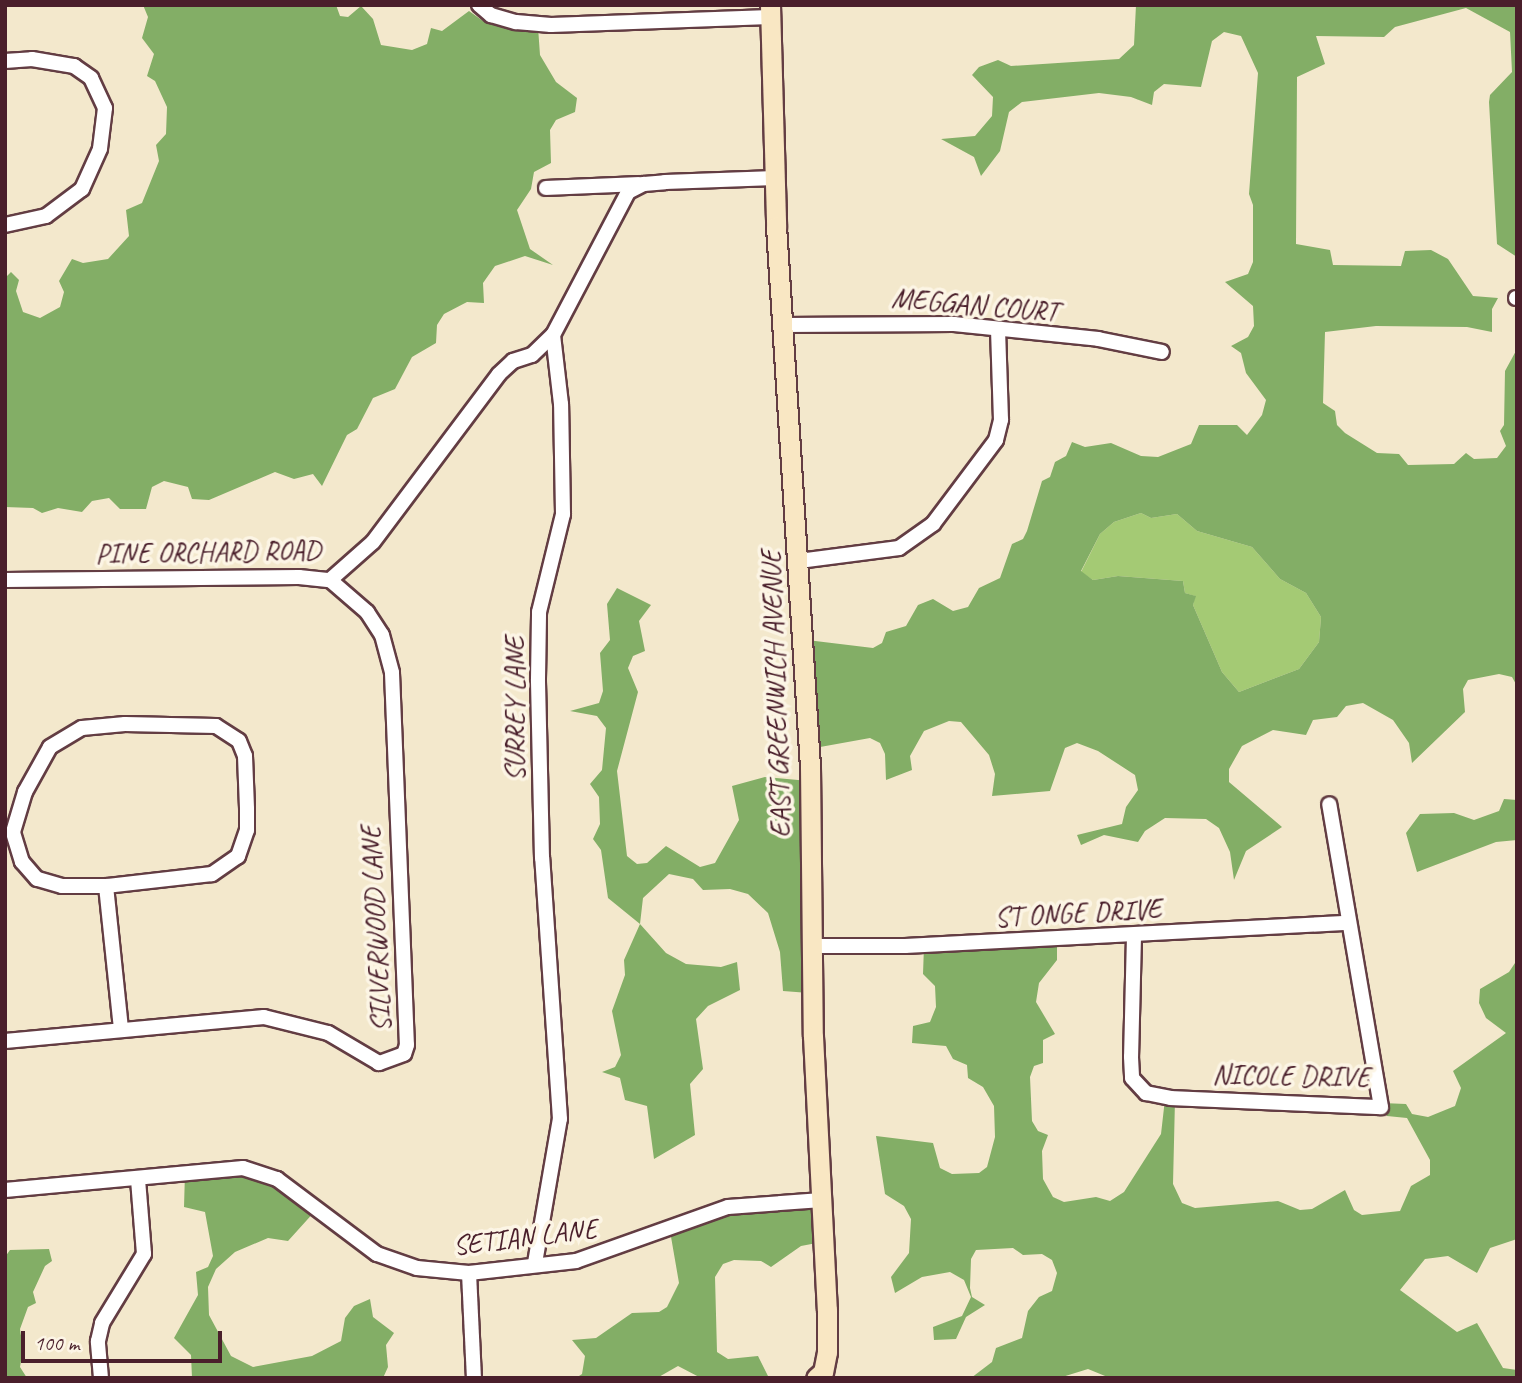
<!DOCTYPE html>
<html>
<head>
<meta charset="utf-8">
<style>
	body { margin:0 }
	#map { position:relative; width:1522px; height:1383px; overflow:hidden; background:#f3e8cc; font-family:Caveat,sans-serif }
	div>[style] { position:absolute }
	.green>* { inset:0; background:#a4ca74 }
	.forest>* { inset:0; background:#83ae66 }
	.roads { filter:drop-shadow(2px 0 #633d43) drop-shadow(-2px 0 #633d43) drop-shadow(0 2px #633d43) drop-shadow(0 -2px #633d43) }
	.street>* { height:14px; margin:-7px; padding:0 7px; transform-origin:7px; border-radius:7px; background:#fff }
	.secondary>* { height:19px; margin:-9.5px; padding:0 9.5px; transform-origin:9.5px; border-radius:9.5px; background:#f9e7c3 }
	span { translate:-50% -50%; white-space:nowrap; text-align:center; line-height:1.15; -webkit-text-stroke:7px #fcf5e5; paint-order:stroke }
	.street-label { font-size:28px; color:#4a1f2b }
	.frame { position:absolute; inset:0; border:7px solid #4a1f2b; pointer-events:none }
	.scale { position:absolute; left:21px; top:1331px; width:201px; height:32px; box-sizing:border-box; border:4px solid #4a1f2b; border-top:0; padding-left:9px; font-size:21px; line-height:24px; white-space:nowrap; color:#4a1f2b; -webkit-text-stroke:5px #fcf5e5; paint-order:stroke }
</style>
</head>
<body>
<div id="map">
	<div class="green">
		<i style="clip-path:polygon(1141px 513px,1151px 518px,1177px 514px,1197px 531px,1252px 547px,1280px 579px,1306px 593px,1321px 617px,1319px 642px,1299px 669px,1239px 692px,1222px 672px,1193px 605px,1195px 596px,1185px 593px,1183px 581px,1118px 576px,1093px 580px,1081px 572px,1100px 534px,1114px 522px)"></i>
	</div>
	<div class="forest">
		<i style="clip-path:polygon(143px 5px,336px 5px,340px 16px,348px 17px,361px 6px,373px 19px,381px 45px,412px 50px,427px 44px,431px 28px,442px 31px,469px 11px,483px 21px,538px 27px,540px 55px,556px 82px,577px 98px,575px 112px,556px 120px,550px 130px,551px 163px,534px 172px,531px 189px,517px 210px,530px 249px,553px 265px,525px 256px,495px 266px,483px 283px,484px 303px,467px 302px,444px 314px,437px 325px,436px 343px,412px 357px,395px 389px,373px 398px,357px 429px,347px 435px,322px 486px,313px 474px,294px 479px,275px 472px,209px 500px,192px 499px,188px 487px,164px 481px,152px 487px,146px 509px,120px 509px,109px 498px,92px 501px,82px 512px,58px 508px,42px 513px,33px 508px,5px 507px,5px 278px,11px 272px,19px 280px,16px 291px,23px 312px,40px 318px,60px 307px,64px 292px,59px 281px,72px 259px,83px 263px,108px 259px,129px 236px,126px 210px,142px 203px,159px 161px,156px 145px,166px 134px,167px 107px,155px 81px,147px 76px,154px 54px,142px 38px,148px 17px)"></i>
		<i style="clip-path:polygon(evenodd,1136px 5px,1517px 5px,1517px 257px,1497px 244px,1489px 102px,1490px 95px,1512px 72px,1510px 32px,1466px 8px,1395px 27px,1384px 37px,1316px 36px,1325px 64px,1297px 77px,1296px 244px,1330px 250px,1333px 265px,1401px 266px,1405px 251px,1431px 250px,1448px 259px,1473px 296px,1498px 298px,1492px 309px,1492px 332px,1467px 327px,1376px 326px,1325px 332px,1323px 403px,1335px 411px,1337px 425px,1345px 433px,1377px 453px,1399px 454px,1408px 465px,1454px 464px,1466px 453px,1474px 459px,1497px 458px,1506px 446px,1500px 431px,1504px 425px,1505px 371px,1517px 349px,1517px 686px,1512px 677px,1499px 674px,1468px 680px,1463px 689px,1465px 712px,1412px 763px,1409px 743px,1393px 720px,1363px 703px,1346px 706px,1337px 717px,1313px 720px,1306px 735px,1273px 730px,1242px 746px,1229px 769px,1229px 782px,1282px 827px,1246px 851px,1234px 880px,1230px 852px,1219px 828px,1206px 819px,1165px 818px,1145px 831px,1138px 842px,1104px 835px,1081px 845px,1077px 835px,1122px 824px,1126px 807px,1138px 790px,1135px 775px,1098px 751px,1077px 743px,1065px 748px,1050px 791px,992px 796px,995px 774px,989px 755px,961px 722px,949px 721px,924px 731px,910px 756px,912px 770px,886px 780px,885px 754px,880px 743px,870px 738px,809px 749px,807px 640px,873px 648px,882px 643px,886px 632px,906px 626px,918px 605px,933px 599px,953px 611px,968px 607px,979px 588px,1000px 578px,1012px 544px,1023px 539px,1027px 531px,1042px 481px,1050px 477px,1055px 462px,1066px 456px,1072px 442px,1085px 447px,1111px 443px,1141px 456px,1158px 457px,1191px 444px,1199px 425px,1237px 425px,1247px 435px,1262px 415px,1266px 400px,1246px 373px,1241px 353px,1231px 346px,1248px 337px,1254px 326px,1253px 306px,1225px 282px,1248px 274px,1253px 262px,1253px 205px,1249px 194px,1258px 73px,1241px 36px,1224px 32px,1212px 41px,1201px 87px,1164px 84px,1154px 92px,1152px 105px,1131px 97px,1099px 93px,1022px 102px,1009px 112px,1000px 151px,981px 176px,974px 157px,941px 139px,975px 136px,992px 116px,993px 97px,972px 75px,979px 67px,998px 60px,1011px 66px,1119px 59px,1134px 45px,1136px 5px,1141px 513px,1151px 518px,1177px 514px,1197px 531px,1252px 547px,1280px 579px,1306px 593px,1321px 617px,1319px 642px,1299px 669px,1239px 692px,1222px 672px,1193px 605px,1196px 596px,1185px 593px,1183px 581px,1118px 576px,1093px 580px,1081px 571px,1100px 534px,1114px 522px,1141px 513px)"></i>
		<i style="clip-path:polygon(617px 588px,651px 605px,639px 621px,645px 651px,633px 656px,628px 668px,638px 692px,617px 771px,627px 856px,637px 864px,647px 863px,666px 846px,700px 867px,715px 863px,739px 820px,732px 786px,765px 777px,809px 781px,809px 993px,783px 991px,780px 952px,768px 913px,748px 894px,730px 889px,703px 890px,693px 879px,669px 874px,643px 898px,640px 924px,666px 953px,686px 964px,721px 967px,737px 962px,740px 990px,708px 1006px,696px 1019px,703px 1069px,690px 1084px,695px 1135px,654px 1159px,647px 1106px,625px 1100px,620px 1078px,602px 1072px,615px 1067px,621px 1055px,612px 1011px,625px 975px,624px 960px,640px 924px,608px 898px,601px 850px,593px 839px,600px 824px,599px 797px,590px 784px,602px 770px,606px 728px,597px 716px,570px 711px,599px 703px,603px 691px,600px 653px,610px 640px,607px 604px)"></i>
		<i style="clip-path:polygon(1504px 799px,1517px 800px,1517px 840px,1496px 842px,1417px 872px,1406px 833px,1420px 814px,1454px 813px,1474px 820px,1499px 811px)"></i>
		<i style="clip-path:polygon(1057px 940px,1057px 960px,1039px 983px,1036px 1002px,1055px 1034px,1043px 1040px,1043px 1063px,1034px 1066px,1030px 1077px,1032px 1121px,1038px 1131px,1048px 1135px,1042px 1151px,1043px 1179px,1053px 1197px,1064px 1202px,1096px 1197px,1110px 1201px,1124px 1192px,1161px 1134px,1165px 1099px,1175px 1100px,1173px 1184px,1182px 1203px,1195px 1208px,1278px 1201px,1300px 1210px,1312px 1209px,1345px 1190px,1354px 1210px,1362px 1215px,1400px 1211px,1411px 1186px,1430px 1175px,1430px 1160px,1407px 1118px,1387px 1116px,1380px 1108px,1382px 1103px,1406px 1104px,1412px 1114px,1428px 1117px,1455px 1106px,1461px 1088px,1453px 1071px,1506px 1033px,1486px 1018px,1479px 1003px,1480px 989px,1509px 972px,1517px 960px,1517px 1239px,1490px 1248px,1477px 1273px,1448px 1256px,1425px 1259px,1400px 1290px,1457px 1332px,1477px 1323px,1503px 1368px,1517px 1370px,1517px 1378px,1110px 1378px,1088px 1369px,1059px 1378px,971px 1378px,992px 1362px,996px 1348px,1022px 1338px,1028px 1311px,1039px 1297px,1052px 1291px,1057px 1273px,1052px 1260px,1042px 1254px,1023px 1255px,1013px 1248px,976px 1250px,971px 1259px,970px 1288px,972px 1297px,985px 1305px,966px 1317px,956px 1339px,934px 1340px,933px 1327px,962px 1316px,971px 1297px,964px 1280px,950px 1272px,922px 1277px,895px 1293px,891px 1277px,909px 1253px,911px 1219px,904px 1206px,885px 1194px,876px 1136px,933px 1143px,940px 1168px,952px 1174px,979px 1173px,987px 1167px,995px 1137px,994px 1106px,983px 1087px,968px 1078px,967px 1065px,953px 1059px,946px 1046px,912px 1043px,913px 1026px,930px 1022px,936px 1007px,935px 986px,923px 974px,924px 946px)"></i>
		<i style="clip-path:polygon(185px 1172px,258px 1172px,316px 1210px,288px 1241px,268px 1238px,235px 1252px,216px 1269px,208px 1287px,209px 1315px,231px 1356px,253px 1367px,312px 1356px,341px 1341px,345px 1318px,354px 1306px,370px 1299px,373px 1317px,394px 1333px,386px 1345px,388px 1367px,383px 1378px,192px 1378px,191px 1355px,174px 1338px,198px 1295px,196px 1272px,208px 1267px,213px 1256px,205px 1212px,184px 1207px)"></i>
		<i style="clip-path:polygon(817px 1200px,822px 1242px,801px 1246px,771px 1267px,761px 1261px,734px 1260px,723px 1264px,715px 1277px,717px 1352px,728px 1359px,758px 1356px,769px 1378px,701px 1378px,678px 1366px,657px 1378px,576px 1378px,582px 1374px,585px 1356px,572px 1340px,596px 1338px,632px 1313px,659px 1312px,667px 1307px,679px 1283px,670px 1231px,725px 1208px)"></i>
		<i style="clip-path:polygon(49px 1249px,52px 1261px,45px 1266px,33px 1292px,36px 1303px,28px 1307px,20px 1329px,23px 1349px,20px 1367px,27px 1378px,5px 1378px,5px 1257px,10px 1250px)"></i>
	</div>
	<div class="roads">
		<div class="street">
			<i style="left:479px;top:5px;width:16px;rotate:40deg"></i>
			<i style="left:491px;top:15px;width:26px;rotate:16deg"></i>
			<i style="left:516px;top:22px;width:35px;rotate:5deg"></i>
			<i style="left:551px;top:25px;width:219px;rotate:-2.1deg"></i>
			<i style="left:5px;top:61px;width:27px;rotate:-4deg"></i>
			<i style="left:32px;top:59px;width:43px;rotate:9.5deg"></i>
			<i style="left:74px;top:66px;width:21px;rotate:35deg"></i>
			<i style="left:91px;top:78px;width:33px;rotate:65deg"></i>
			<i style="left:105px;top:108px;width:41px;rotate:97deg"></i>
			<i style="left:100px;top:149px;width:44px;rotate:114.2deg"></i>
			<i style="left:82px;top:189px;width:45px;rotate:143.1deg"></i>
			<i style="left:46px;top:216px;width:42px;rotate:167.6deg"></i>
			<i style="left:546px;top:188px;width:93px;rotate:-2.5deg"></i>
			<i style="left:1516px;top:298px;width:1px"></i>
			<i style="left:783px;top:325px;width:171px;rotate:-0.3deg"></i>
			<i style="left:954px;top:324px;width:145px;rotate:5.9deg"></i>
			<i style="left:1098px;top:339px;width:65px;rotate:11.5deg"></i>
			<i style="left:799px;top:561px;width:101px;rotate:-7.4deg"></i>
			<i style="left:899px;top:548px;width:42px;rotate:-35.2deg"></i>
			<i style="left:933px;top:524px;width:105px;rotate:-53.1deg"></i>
			<i style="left:996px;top:440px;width:21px;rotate:-76deg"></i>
			<i style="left:1001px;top:420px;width:90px;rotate:-91.9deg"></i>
			<i style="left:5px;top:580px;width:294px;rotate:-0.6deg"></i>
			<i style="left:299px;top:577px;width:31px;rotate:6deg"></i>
			<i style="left:330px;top:580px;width:49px;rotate:40.9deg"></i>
			<i style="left:367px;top:612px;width:27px;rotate:57deg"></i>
			<i style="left:382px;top:635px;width:39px;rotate:75deg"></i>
			<i style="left:392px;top:673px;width:372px;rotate:87.7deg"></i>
			<i style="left:407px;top:1045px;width:9px;rotate:108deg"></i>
			<i style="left:404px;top:1054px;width:27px;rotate:160deg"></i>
			<i style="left:379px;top:1063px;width:59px;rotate:-149.5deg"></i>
			<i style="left:328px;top:1033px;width:66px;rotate:-166deg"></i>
			<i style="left:264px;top:1017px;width:260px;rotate:174.7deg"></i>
			<i style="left:330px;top:580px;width:57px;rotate:-41.5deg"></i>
			<i style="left:373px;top:542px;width:210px;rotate:-53.1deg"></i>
			<i style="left:499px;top:374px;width:19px;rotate:-43deg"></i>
			<i style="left:513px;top:361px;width:20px;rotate:-18deg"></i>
			<i style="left:532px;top:355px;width:29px;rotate:-44deg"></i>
			<i style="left:125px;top:724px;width:91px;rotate:1.3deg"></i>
			<i style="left:216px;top:726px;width:27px;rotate:33deg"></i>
			<i style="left:239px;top:741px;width:16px;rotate:68deg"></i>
			<i style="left:245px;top:756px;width:53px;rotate:87.8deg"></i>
			<i style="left:247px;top:809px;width:21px;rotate:90deg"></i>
			<i style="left:247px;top:830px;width:28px;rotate:109deg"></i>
			<i style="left:238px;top:856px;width:32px;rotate:145deg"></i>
			<i style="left:212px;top:874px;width:107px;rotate:173.5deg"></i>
			<i style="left:106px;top:886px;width:44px;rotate:180deg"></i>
			<i style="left:62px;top:886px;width:26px;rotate:-164deg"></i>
			<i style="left:37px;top:879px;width:23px;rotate:-131deg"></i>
			<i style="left:22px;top:862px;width:31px;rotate:-107deg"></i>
			<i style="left:13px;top:832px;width:42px;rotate:-73.3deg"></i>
			<i style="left:25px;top:792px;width:51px;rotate:-60.9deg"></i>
			<i style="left:50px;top:747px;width:37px;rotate:-31deg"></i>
			<i style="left:82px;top:728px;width:43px;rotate:-5.3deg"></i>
			<i style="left:106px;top:886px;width:143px;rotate:84deg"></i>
			<i style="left:1134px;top:936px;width:121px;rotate:91.4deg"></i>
			<i style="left:1131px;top:1057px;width:21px;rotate:87deg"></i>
			<i style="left:1132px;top:1078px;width:21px;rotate:47deg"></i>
			<i style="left:1146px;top:1093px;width:25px;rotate:11deg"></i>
			<i style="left:1171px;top:1098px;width:210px;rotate:2.5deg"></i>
			<i style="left:1381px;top:1107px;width:307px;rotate:-99.7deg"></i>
			<i style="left:810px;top:946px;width:95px"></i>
			<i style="left:905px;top:946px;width:444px;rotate:-3deg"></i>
			<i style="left:5px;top:1190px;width:239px;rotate:-5.3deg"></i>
			<i style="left:243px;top:1168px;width:36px;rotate:18deg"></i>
			<i style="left:277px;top:1179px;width:125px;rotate:36.9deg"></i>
			<i style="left:377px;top:1254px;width:42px;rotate:19.3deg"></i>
			<i style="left:417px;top:1268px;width:52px;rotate:5.5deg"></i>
			<i style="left:469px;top:1273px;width:108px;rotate:-6.4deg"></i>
			<i style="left:576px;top:1261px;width:161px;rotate:-19.6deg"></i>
			<i style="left:728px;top:1207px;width:94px;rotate:-4.3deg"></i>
			<i style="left:535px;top:1263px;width:146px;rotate:-80.2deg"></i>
			<i style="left:560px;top:1119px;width:262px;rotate:-93.9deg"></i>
			<i style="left:542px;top:858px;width:179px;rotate:-91.3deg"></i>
			<i style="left:538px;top:679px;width:67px;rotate:-89.1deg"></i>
			<i style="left:539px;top:612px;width:101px;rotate:-76.2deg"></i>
			<i style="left:563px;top:514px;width:110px;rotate:-91deg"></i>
			<i style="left:561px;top:404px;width:69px;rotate:-96.6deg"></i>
			<i style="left:553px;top:335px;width:161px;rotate:-62.3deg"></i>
			<i style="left:628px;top:192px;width:18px;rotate:-27deg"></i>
			<i style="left:644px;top:184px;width:21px;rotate:-5deg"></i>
			<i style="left:665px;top:182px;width:110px;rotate:-2.1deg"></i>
			<i style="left:469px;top:1273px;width:105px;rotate:87.3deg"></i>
			<i style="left:101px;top:1378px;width:37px;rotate:-95deg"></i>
			<i style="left:98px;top:1341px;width:18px;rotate:-77deg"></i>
			<i style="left:102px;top:1323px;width:81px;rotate:-58.7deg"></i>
			<i style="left:144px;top:1254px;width:75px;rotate:-94.6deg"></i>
		</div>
		<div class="secondary">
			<i style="left:770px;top:5px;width:221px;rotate:88.4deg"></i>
			<i style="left:776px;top:226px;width:542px;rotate:86.4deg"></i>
			<i style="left:810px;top:767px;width:269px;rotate:89.4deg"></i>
			<i style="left:813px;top:1036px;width:274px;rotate:87.1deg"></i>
			<i style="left:827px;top:1310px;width:42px;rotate:90deg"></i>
			<i style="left:827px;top:1352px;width:20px;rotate:101deg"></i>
			<i style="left:823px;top:1372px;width:9px;rotate:139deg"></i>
		</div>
	</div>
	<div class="street-label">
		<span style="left:975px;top:305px;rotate:5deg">MEGGAN COURT</span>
		<span style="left:208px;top:552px;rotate:-1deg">PINE ORCHARD ROAD</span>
		<span style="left:776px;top:694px;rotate:-92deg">EAST GREENWICH AVENUE</span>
		<span style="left:515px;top:709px;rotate:-90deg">SURREY LANE</span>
		<span style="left:1078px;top:913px;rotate:-3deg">ST ONGE DRIVE</span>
		<span style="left:376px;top:929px;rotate:-93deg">SILVERWOOD LANE</span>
		<span style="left:1291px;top:1076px;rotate:1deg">NICOLE DRIVE</span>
		<span style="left:525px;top:1237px;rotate:-7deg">SETIAN LANE</span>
	</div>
	<div class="frame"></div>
	<div class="scale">100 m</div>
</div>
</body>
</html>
